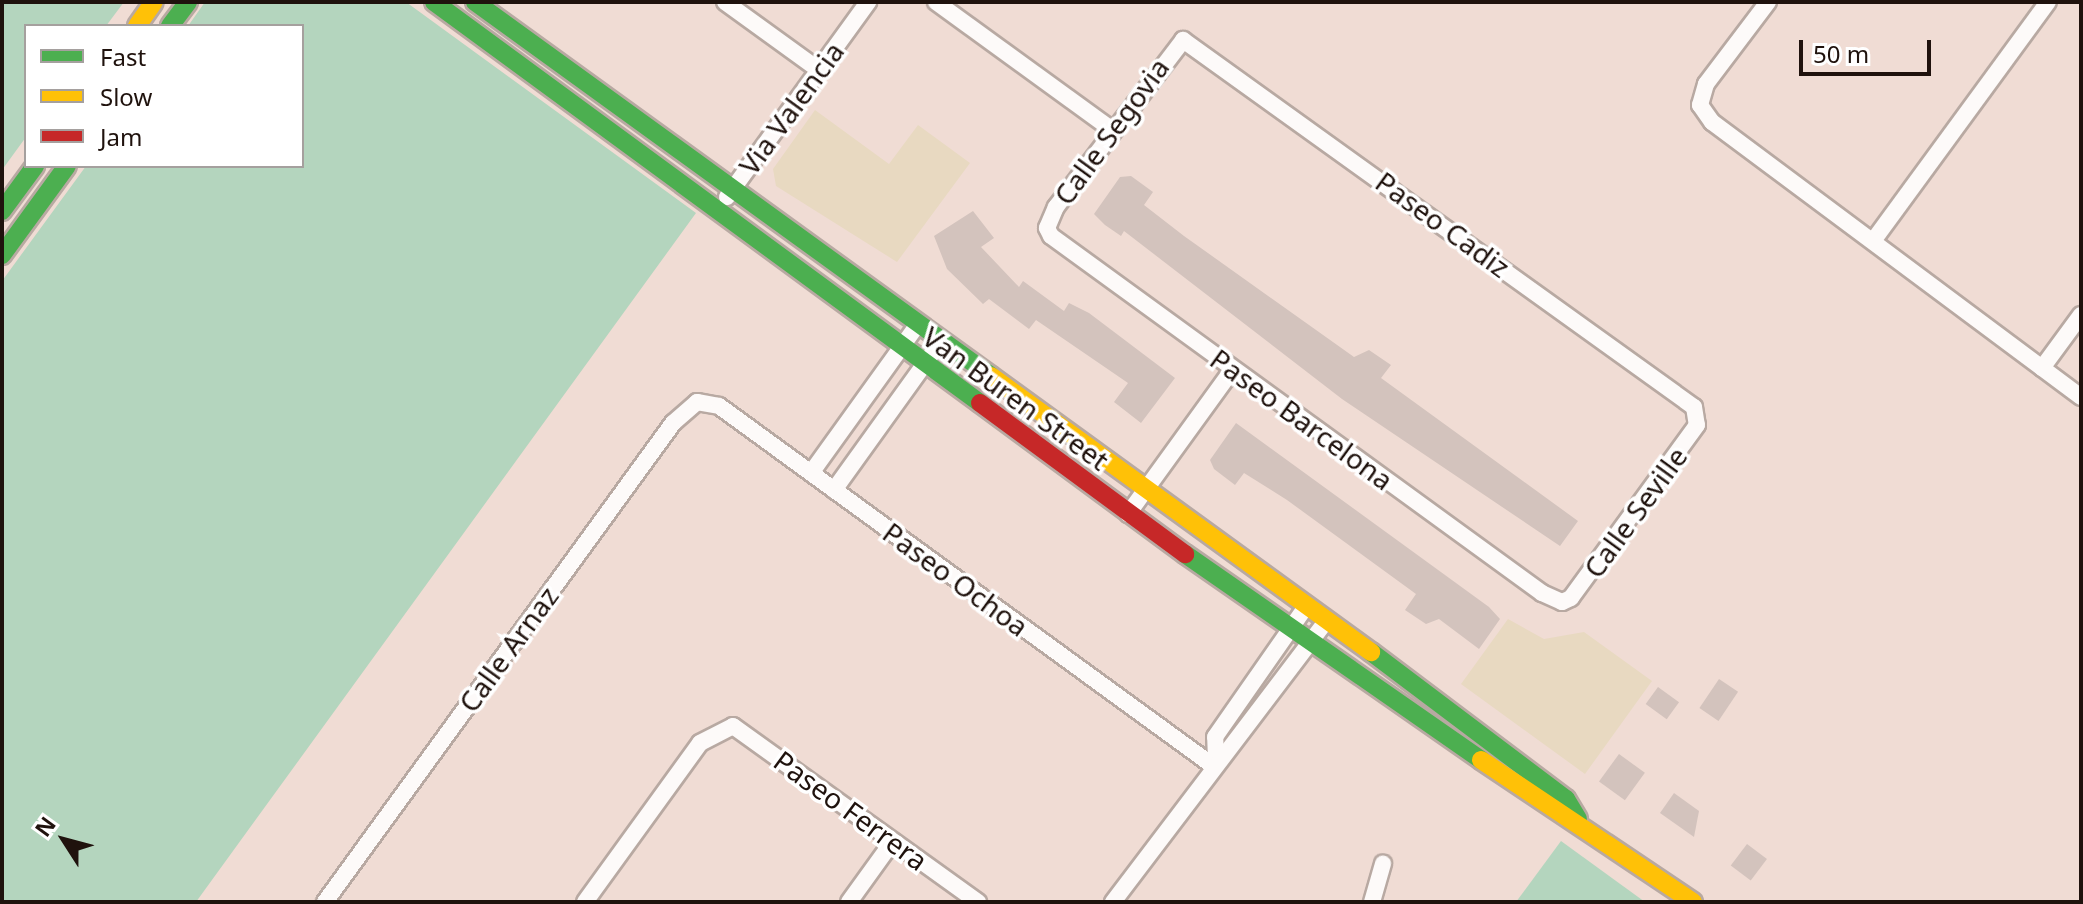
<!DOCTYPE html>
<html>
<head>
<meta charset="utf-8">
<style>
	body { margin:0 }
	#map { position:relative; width:2083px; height:904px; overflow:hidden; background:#f0dcd4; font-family:"Noto Sans",sans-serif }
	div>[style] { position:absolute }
	.green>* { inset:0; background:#b4d5be }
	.sand>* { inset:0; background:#e8d9c1 }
	.building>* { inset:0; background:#d3c3bd; transform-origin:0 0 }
	.roads { filter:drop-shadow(2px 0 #b8a9a2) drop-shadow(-2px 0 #b8a9a2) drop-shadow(0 2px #b8a9a2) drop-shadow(0 -2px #b8a9a2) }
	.street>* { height:16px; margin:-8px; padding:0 8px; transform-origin:8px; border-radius:8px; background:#fdfaf9 }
	.fast>* { height:18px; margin:-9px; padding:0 9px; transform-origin:9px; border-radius:9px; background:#4caf50 }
	.slow>* { height:18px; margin:-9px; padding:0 9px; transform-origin:9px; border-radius:9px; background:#ffc107 }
	.jam>* { height:18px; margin:-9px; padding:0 9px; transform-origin:9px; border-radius:9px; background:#c62828 }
	span { translate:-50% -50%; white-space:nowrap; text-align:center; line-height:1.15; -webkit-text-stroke:7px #fff; paint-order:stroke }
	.street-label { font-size:28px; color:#1f120d }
	.frame { position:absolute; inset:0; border:4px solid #1f120d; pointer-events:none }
	.legend { position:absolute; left:24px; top:24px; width:280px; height:144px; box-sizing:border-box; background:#fff; border:2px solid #a5a09e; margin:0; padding:10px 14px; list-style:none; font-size:24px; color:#1f120d }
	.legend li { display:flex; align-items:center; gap:16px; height:40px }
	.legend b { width:40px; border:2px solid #a5a09e }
	.north { position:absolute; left:24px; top:800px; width:80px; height:80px; -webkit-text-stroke:6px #fff; paint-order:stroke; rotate:306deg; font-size:22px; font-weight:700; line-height:32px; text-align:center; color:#1f120d }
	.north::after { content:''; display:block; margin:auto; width:28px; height:36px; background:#1f120d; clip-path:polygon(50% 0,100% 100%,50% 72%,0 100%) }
	.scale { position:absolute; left:1799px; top:40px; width:132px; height:36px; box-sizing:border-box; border:4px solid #1f120d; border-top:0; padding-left:10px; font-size:24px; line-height:28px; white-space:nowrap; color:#1f120d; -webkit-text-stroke:6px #fff; paint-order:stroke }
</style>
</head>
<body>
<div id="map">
	<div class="green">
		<i style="clip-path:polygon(2px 2px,124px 2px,106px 26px,26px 26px,26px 137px,2px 170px)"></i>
		<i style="clip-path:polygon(205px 2px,406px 2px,696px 213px,196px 902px,2px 902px,2px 281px,86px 166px,302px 166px,302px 26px,188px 26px)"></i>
		<i style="clip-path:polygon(1561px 841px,1645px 902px,1516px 902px)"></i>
	</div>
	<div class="sand">
		<i style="clip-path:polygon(815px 110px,889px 164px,918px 125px,970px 163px,897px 262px,776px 186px,773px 169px)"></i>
		<i style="clip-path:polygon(1508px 619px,1544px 639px,1584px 632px,1652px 681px,1585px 774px,1461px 684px)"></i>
	</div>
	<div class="building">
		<i style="clip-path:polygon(1131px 176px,1153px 192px,1144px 205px,1184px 236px,1354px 357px,1369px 350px,1391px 365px,1381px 378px,1578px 521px,1560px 546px,1342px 399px,1124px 231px,1121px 236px,1105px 225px,1094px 214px,1120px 177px)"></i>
		<i style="clip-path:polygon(973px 211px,994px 238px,981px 247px,1019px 287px,1023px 281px,1064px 311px,1069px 303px,1089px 313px,1175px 378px,1141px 423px,1114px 402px,1128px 383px,1036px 320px,1029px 329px,989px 299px,983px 304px,947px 269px,934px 236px)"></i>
		<i style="clip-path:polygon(1236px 423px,1489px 607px,1500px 619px,1479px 649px,1439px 619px,1426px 624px,1405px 610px,1416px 594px,1287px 500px,1244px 473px,1235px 485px,1214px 469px,1210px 460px)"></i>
		<i style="left:1719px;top:679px;width:23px;height:35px;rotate:34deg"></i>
		<i style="left:1658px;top:687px;width:26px;height:21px;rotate:36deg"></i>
		<i style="left:1619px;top:754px;width:32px;height:34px;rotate:36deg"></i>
		<i style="clip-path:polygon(1674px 793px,1699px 811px,1694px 837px,1660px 813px)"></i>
		<i style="left:1747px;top:844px;width:25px;height:27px;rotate:37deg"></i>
	</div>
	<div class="roads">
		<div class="street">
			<i style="left:725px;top:2px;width:116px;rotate:35.9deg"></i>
			<i style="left:936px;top:2px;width:218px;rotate:36deg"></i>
			<i style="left:1768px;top:2px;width:103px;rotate:127.1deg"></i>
			<i style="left:1706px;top:84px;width:22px;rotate:106deg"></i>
			<i style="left:1700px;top:105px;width:21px;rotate:55deg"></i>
			<i style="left:1712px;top:122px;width:460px;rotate:36.7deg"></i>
			<i style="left:1183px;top:40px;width:629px;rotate:35.69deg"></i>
			<i style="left:1694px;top:407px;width:18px;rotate:81deg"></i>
			<i style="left:1697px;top:425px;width:214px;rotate:126.1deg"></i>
			<i style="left:1571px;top:598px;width:10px;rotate:156deg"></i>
			<i style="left:1562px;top:602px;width:22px;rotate:-156deg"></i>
			<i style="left:1542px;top:593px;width:607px;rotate:-143.98deg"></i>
			<i style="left:1051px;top:236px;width:9px;rotate:-117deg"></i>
			<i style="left:1047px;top:228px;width:23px;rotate:-67deg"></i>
			<i style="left:1056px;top:207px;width:210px;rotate:-52.7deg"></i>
			<i style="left:727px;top:197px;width:241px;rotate:-54.1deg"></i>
			<i style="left:1873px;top:241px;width:296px;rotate:-53.8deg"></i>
			<i style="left:2042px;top:368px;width:66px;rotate:-53.7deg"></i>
			<i style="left:811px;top:473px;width:183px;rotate:-54.3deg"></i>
			<i style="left:834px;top:490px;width:183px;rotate:-54.3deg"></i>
			<i style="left:1128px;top:514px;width:179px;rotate:-54.1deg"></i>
			<i style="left:1216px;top:760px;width:23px;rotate:-92deg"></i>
			<i style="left:1215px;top:737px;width:161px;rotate:-55.1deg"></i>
			<i style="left:325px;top:902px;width:592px;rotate:-54deg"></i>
			<i style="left:673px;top:423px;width:32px;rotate:-41deg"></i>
			<i style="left:697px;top:402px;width:22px;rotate:10deg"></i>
			<i style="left:719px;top:406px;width:610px;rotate:36.06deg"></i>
			<i style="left:585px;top:902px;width:196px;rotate:-54.1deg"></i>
			<i style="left:700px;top:743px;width:37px;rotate:-27deg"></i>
			<i style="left:733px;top:726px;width:302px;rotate:35.7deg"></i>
			<i style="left:849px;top:902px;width:75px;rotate:-54.2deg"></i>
			<i style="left:1113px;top:902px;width:354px;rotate:-52.8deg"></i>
			<i style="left:1372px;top:902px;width:40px;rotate:-74deg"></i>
		</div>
		<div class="fast">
			<i style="left:434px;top:2px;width:677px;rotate:36.29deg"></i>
			<i style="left:475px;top:2px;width:637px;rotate:35.93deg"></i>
			<i style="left:170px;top:26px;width:30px;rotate:-53deg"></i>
			<i style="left:2px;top:211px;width:56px;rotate:-53.7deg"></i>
			<i style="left:2px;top:255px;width:110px;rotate:-53.9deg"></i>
			<i style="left:1185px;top:554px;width:361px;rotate:34.8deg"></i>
			<i style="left:1371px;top:652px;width:244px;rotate:37deg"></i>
			<i style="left:1566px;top:799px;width:23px;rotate:59deg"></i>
		</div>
		<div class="slow">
			<i style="left:137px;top:26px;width:29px;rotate:-55deg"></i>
			<i style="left:991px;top:376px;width:470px;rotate:36deg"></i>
			<i style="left:1481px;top:760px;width:255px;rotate:33.8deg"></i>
		</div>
		<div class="jam">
			<i style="left:980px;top:403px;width:255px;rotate:36.4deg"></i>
		</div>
	</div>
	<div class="street-label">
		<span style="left:791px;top:108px;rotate:-54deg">Via Valencia</span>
		<span style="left:1111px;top:131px;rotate:-54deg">Calle Segovia</span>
		<span style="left:1443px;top:224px;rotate:36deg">Paseo Cadiz</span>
		<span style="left:1016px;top:398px;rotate:36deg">Van Buren Street</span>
		<span style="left:1302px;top:419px;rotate:36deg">Paseo Barcelona</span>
		<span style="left:1635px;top:512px;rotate:-54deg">Calle Seville</span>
		<span style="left:956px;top:579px;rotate:36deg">Paseo Ochoa</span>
		<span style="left:508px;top:649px;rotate:-54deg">Calle Arnaz</span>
		<span style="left:851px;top:810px;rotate:36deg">Paseo Ferrera</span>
	</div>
	<div class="frame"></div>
	<ul class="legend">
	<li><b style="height:10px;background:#4caf50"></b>Fast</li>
	<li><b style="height:10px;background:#ffc107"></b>Slow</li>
	<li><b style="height:10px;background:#c62828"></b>Jam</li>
	</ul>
	<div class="north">N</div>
	<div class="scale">50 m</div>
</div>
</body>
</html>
